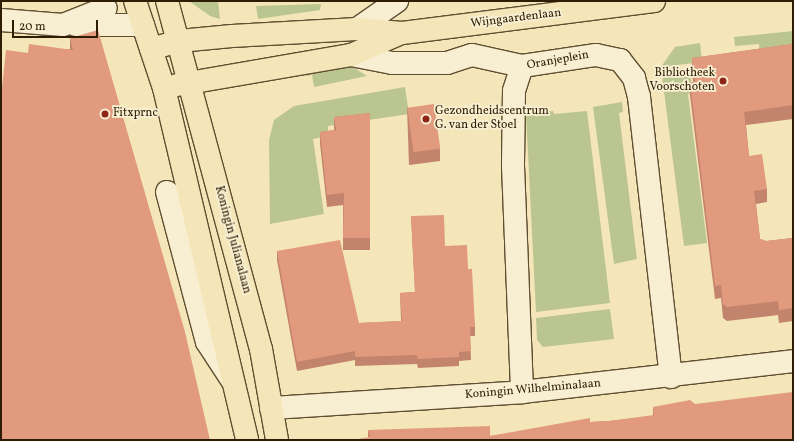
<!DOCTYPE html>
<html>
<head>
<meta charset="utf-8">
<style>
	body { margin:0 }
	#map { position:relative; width:794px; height:441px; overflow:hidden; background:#f5e6b9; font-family:Vollkorn,serif }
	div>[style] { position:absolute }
	.green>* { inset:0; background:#bbc590 }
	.roads { filter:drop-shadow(1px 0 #604e30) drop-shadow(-1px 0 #604e30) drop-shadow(0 1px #604e30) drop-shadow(0 -1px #604e30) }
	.minor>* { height:22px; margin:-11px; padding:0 11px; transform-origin:11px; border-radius:11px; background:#f8efd2 }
	.major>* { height:22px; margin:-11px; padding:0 11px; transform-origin:11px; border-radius:11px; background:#f5e6b9 }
	.wall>* { inset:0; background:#c2846c }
	.building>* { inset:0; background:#e19a7d; transform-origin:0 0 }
	.dots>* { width:11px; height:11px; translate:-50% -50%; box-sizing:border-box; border:2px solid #f8efd2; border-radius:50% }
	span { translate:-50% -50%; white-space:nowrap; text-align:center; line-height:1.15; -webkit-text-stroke:3.5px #f8efd2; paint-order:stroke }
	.street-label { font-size:12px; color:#2e1c03 }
	.poi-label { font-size:12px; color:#2e1c03 }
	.right { translate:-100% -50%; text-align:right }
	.left { translate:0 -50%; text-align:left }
	.frame { position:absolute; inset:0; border:2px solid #2e1c03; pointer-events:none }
	.scale { position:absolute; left:12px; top:20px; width:86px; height:18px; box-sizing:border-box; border:2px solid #2e1c03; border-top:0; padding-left:5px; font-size:12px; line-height:14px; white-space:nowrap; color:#2e1c03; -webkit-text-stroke:3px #f8efd2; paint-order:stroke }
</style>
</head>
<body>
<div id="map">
	<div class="green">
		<i style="clip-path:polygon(189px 1px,218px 1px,220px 19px,210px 16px)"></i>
		<i style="clip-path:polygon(321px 4px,320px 10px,258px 19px,256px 6px)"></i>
		<i style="clip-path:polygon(793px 31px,793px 52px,760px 56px,759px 44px,735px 46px,734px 37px)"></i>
		<i style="clip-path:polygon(700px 43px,702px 62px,661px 67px,675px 47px)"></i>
		<i style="clip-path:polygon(345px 62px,367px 76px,314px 87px,312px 75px,306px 76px,305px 70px)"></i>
		<i style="clip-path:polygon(690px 72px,693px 93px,688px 94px,707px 243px,684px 246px,662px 76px)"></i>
		<i style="clip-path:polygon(405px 87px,409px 114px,328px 126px,328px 136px,313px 139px,324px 214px,270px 224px,269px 140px,274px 120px,294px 106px)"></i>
		<i style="clip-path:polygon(622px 102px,623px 112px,619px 113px,637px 259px,614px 264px,593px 107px)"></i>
		<i style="clip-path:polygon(553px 111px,554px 114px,587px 111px,610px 303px,536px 312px,526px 114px)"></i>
		<i style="clip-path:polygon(610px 309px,614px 339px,543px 347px,537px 340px,536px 318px)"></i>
	</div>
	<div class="roads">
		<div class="minor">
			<i style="left:1px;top:20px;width:62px;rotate:4.6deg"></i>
			<i style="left:63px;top:25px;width:46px;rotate:-21.6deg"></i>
			<i style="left:76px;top:25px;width:67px"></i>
			<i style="left:357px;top:29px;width:49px;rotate:-35deg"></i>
			<i style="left:351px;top:55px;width:42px;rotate:11deg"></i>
			<i style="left:392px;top:63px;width:55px"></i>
			<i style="left:447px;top:63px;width:26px;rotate:-18deg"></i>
			<i style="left:472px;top:55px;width:51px;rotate:12.4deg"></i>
			<i style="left:522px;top:66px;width:75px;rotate:-8.5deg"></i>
			<i style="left:596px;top:55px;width:25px;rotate:12deg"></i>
			<i style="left:620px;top:60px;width:23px;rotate:52deg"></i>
			<i style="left:634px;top:78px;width:20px;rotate:75deg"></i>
			<i style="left:639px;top:97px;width:282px;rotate:83.5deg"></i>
			<i style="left:522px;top:66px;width:26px;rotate:108deg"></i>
			<i style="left:514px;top:91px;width:75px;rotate:90.8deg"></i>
			<i style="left:513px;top:166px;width:226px;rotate:87.7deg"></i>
			<i style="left:167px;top:192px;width:155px;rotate:75.1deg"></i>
			<i style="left:207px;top:342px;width:45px;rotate:56.7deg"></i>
			<i style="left:271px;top:408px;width:252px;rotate:-3.6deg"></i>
			<i style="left:522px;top:392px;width:273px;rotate:-6.5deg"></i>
		</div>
		<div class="major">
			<i style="left:135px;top:1px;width:92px;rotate:71.6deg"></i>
			<i style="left:164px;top:88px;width:362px;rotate:76.7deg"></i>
			<i style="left:167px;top:1px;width:360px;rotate:74.9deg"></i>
			<i style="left:261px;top:349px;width:92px;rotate:80deg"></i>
			<i style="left:151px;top:49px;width:29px;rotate:-16deg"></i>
			<i style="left:179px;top:41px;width:53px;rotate:-5.4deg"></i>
			<i style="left:232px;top:36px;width:125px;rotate:-3.2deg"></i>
			<i style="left:357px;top:29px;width:45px;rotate:5.1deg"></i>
			<i style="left:402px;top:33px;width:254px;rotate:-7.2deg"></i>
			<i style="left:177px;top:85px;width:177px;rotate:-9.8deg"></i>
			<i style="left:351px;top:55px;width:52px;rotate:-23.6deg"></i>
		</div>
	</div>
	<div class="wall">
		<i style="clip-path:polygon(70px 38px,185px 332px,28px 53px,70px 49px)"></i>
		<i style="clip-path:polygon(793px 44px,793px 119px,746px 125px,749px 156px,767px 189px,767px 202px,756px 204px,760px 239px,766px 241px,793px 238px,793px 321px,779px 323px,778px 315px,727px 321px,723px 318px,721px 298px,715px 299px,690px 95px,690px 82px,693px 82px,692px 71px,692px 58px)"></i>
		<i style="clip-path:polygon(407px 107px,440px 149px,440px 161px,409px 165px)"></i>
		<i style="clip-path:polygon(370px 113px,370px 250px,343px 250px,343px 205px,327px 207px,320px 144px,320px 132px,334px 130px,334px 117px)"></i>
		<i style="clip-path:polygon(411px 216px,445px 246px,468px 269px,475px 327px,475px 336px,470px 336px,471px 360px,459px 361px,459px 366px,418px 368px,417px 364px,355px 366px,355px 360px,297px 371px,277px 260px,277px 251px,359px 323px,401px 321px,400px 293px,415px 292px)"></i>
		<i style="clip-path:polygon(695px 404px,793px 440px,368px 437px,368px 430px,490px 436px,590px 422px,609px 421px,653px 416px,653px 407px)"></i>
	</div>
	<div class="building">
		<i style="clip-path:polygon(98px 30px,185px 332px,210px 440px,1px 440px,1px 97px,6px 50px,28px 53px,29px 44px,73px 50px,70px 38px)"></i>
		<i style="clip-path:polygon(793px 44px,793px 105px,744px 112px,749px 156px,762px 154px,767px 189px,754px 191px,760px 239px,766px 241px,793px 238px,793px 308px,779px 310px,778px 301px,727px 307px,723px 304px,721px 285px,715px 286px,690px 82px,695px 82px,692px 58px)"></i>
		<i style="left:434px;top:104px;width:45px;height:27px;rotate:82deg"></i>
		<i style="clip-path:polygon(370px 113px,370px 238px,343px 238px,344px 193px,327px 195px,320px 132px,336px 130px,334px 117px)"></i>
		<i style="clip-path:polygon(444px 215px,445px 246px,467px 245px,468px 269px,472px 269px,475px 327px,470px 327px,471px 351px,459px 352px,459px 357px,418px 359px,417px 355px,355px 357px,355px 351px,297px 362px,277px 251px,340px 240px,359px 323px,402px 321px,400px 293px,415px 292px,411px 216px)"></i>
		<i style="clip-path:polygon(793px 392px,793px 440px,352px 440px,370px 437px,368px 430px,490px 426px,490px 436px,590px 418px,590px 422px,609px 421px,654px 415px,653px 407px,690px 400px,695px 404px)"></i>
	</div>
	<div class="dots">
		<i style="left:723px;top:81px;background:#8f2418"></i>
		<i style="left:105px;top:114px;background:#8f2418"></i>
		<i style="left:426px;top:119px;background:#8f2418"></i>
	</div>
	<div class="street-label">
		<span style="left:516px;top:19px;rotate:-7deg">Wijngaardenlaan</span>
		<span style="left:558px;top:61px;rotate:-10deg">Oranjeplein</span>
		<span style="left:232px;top:240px;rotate:75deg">Koningin Julianalaan</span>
		<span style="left:533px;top:390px;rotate:-5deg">Koningin Wilhelminalaan</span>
	</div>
	<div class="poi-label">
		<span class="right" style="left:715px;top:81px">Bibliotheek<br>Voorschoten</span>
		<span class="left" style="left:435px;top:119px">Gezondheidscentrum<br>G. van der Stoel</span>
		<span class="left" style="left:113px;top:114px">Fitxprnc</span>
	</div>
	<div class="frame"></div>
	<div class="scale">20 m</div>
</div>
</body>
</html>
